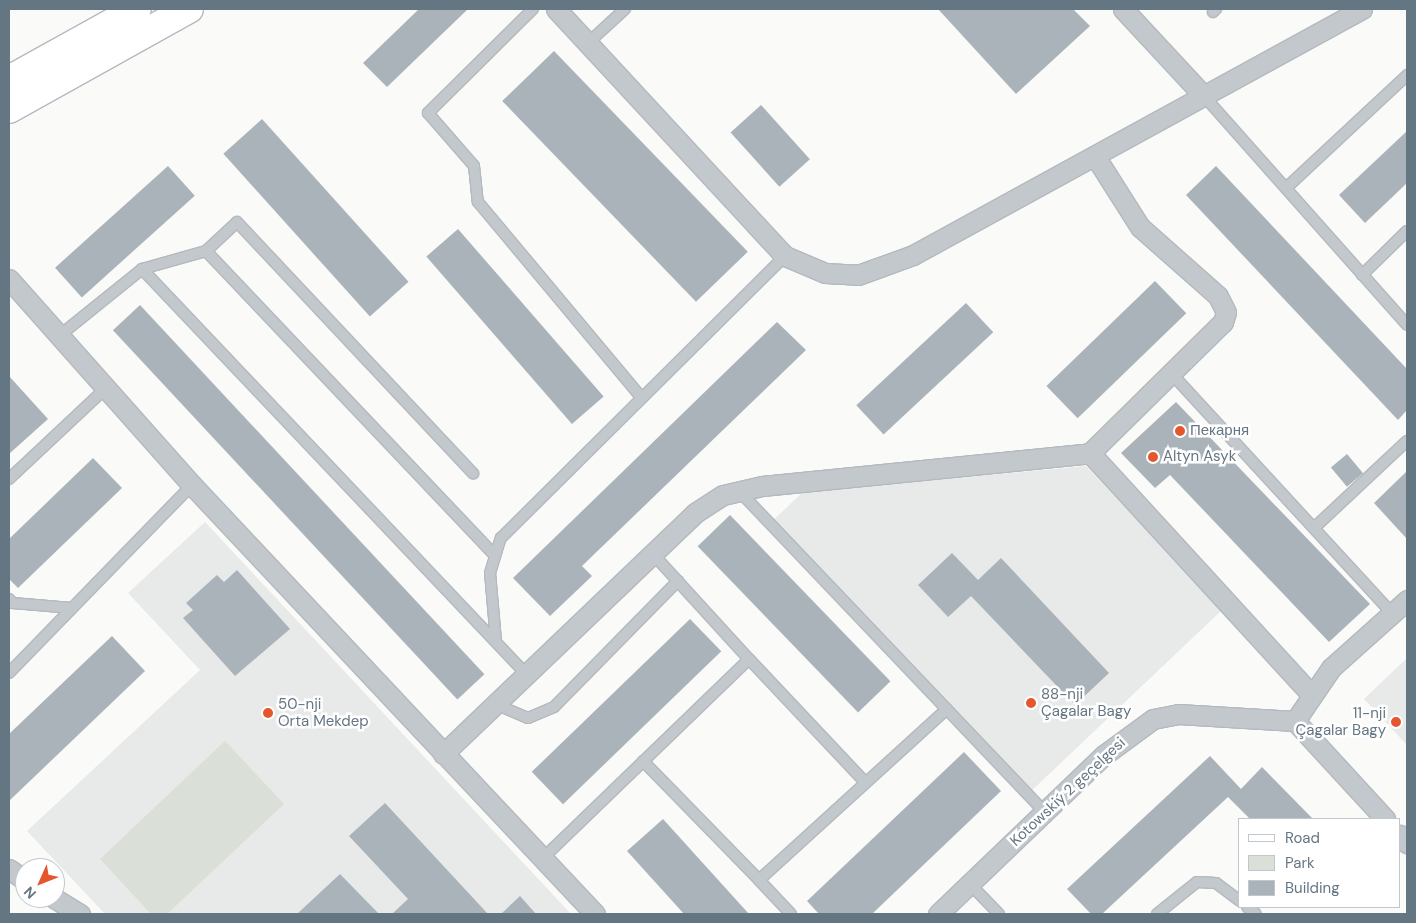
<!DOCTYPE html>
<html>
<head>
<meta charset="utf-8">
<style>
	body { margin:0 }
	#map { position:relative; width:1416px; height:923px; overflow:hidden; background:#fafaf8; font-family:"DM Sans",sans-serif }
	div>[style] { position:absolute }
	.built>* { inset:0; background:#e8e9e9 }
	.green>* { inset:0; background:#dadfd7 }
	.building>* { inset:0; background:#aab3b9; transform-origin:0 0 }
	.roads { filter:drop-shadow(1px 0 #b3babf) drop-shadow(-1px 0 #b3babf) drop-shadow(0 1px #b3babf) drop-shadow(0 -1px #b3babf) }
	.service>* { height:10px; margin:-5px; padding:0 5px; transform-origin:5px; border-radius:5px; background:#c3c8cc }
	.minor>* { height:19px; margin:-9.5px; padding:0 9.5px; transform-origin:9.5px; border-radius:9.5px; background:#c3c8cc }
	.secondary>* { height:28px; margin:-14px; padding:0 14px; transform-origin:14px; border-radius:14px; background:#fff }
	.dots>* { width:14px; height:14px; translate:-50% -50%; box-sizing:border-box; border:2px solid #fff; border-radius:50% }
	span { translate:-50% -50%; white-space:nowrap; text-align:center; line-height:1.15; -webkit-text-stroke:5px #fff; paint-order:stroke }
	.poi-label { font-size:15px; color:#657683 }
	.left { translate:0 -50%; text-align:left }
	.right { translate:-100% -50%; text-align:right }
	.street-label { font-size:15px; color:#657683 }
	.frame { position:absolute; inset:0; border:10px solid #657683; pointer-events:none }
	.legend { position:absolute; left:1238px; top:818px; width:162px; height:90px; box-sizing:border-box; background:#fff; border:1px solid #c1c8cd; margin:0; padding:6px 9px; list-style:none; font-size:15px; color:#657683 }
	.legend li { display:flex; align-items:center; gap:10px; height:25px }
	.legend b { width:25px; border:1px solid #c1c8cd }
	.north { position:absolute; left:15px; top:858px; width:50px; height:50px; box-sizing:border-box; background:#fff; border:1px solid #c1c8cd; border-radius:50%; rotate:226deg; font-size:14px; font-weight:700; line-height:20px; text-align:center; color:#657683 }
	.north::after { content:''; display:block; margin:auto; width:18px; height:22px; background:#e4572e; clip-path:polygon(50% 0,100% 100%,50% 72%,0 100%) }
</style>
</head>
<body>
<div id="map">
	<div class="built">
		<i style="clip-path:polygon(1086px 466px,1222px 610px,1026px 796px,768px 525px,803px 492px)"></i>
		<i style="clip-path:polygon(205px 522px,571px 914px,105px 914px,27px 831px,200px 670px,128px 593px)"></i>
		<i style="clip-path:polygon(1407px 658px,1407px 745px,1364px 699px)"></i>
	</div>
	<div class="green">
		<i style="clip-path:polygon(225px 741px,284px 804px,167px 914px,151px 914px,100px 859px)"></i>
	</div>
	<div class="building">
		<i style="clip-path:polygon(419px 9px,468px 9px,387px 87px,363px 63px)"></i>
		<i style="clip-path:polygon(938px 9px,1073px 9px,1090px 26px,1016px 94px)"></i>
		<i style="left:554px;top:51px;width:279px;height:72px;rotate:46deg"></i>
		<i style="left:761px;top:105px;width:73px;height:41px;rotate:48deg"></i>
		<i style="left:262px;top:119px;width:219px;height:52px;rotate:48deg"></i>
		<i style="clip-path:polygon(1407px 131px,1407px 183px,1365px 223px,1339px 195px)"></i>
		<i style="left:168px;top:166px;width:40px;height:152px;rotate:48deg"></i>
		<i style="clip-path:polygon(1216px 166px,1407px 369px,1407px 410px,1398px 420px,1186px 195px)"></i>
		<i style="left:458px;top:229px;width:222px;height:42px;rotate:49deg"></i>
		<i style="left:1155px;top:281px;width:45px;height:151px;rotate:46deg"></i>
		<i style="left:966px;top:303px;width:40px;height:150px;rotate:47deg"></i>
		<i style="left:140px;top:305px;width:505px;height:37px;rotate:47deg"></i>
		<i style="clip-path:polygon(777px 322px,806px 350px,582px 566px,592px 576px,550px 616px,513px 578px)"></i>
		<i style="clip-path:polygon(9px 376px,48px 419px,9px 454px)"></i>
		<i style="clip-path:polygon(1176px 402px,1370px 604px,1329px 642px,1170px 475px,1155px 488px,1121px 453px)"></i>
		<i style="left:1347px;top:454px;width:25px;height:21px;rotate:50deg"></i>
		<i style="clip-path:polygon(93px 458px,122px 488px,18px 588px,9px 579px,9px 539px)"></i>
		<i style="clip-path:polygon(1407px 471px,1407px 539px,1374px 503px)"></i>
		<i style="left:730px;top:515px;width:231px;height:45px;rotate:46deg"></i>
		<i style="clip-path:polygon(952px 553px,978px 580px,1001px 558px,1109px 673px,1075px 705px,971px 596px,948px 617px,918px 585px)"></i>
		<i style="clip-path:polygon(237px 570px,290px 629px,235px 676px,183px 618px,193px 610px,186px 603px,217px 575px,224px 582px)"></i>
		<i style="left:690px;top:619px;width:45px;height:220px;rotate:46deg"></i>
		<i style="clip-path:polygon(112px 636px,145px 671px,9px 801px,9px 734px)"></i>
		<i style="clip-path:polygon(964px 752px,1001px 791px,872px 914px,819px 914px,807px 901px)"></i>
		<i style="clip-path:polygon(1210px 756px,1241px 789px,1262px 767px,1313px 819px,1250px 819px,1228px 797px,1102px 914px,1091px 914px,1067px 889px)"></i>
		<i style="clip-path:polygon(385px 803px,488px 914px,392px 914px,408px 899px,349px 836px)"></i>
		<i style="clip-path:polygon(663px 819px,749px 914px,684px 914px,627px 851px)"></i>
		<i style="clip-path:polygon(340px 874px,379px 914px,297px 914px)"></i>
		<i style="clip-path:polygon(520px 896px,536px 914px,501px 914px)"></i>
	</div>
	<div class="roads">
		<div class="service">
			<i style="left:533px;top:9px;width:148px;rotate:135.3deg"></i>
			<i style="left:428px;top:113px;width:70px;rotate:49deg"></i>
			<i style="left:474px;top:166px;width:36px;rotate:84deg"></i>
			<i style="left:478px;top:202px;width:253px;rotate:50.1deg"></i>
			<i style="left:1213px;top:12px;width:4px;rotate:-45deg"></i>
			<i style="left:588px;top:43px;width:50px;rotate:-42.6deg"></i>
			<i style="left:1203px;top:95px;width:307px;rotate:48.4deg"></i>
			<i style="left:1286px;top:188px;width:166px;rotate:-43deg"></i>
			<i style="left:206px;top:251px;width:417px;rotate:46.5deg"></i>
			<i style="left:142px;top:269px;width:558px;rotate:46.52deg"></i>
			<i style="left:1362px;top:275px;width:63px;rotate:-44.4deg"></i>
			<i style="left:59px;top:336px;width:107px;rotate:-38.9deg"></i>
			<i style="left:142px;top:269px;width:66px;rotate:-15.7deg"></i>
			<i style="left:206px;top:251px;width:42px;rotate:-43.1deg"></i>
			<i style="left:237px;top:222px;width:345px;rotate:46.8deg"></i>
			<i style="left:1171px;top:373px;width:326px;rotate:47.4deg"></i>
			<i style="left:9px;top:479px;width:133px;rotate:-43.2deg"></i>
			<i style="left:739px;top:491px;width:443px;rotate:46.4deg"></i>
			<i style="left:1315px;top:527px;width:126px;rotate:-43.1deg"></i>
			<i style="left:653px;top:554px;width:142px;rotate:47.6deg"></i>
			<i style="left:9px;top:599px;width:6px;rotate:45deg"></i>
			<i style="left:13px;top:603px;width:59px;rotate:4.8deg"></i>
			<i style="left:496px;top:641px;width:68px;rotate:-95deg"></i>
			<i style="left:490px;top:573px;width:37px;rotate:-73deg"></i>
			<i style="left:501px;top:538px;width:400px;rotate:-44.8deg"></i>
			<i style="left:9px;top:673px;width:262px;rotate:-45.8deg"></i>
			<i style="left:495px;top:704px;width:36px;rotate:23deg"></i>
			<i style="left:528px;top:718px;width:28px;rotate:-23deg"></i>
			<i style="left:554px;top:707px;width:177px;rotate:-45.5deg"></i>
			<i style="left:643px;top:761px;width:166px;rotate:45.7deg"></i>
			<i style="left:541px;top:860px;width:289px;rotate:-44deg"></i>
			<i style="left:749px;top:659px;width:169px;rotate:46.7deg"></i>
			<i style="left:970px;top:884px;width:42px;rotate:46deg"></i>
			<i style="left:1247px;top:907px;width:11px;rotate:38deg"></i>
			<i style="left:791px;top:914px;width:47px;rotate:-133.3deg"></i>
			<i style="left:759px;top:880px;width:254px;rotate:-42.3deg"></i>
			<i style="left:1157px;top:914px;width:51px;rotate:-38.7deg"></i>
			<i style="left:1197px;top:882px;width:19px;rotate:3deg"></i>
			<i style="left:1216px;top:883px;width:30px;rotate:37deg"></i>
		</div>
		<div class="minor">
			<i style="left:556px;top:9px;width:337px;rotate:47.2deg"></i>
			<i style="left:785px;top:256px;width:43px;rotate:23deg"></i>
			<i style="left:825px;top:273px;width:33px;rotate:3deg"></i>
			<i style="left:858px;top:275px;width:59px;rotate:-20deg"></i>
			<i style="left:913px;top:255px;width:512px;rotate:-28.72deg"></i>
			<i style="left:1123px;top:9px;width:117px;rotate:47.1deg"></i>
			<i style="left:9px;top:279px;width:276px;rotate:48.4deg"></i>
			<i style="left:192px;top:485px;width:589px;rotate:46.79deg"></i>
			<i style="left:1090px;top:453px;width:187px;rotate:-44.6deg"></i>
			<i style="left:1223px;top:322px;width:10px;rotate:-73deg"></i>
			<i style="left:1226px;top:312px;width:18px;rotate:-117deg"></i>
			<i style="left:1218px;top:296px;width:104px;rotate:-138.5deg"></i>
			<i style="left:1140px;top:227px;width:84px;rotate:-122.4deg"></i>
			<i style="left:1295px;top:721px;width:64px;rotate:-55.8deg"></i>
			<i style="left:1331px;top:668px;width:102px;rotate:-41.8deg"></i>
			<i style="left:443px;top:754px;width:349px;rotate:-43.7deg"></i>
			<i style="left:695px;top:513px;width:33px;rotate:-33deg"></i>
			<i style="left:723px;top:495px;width:40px;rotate:-13deg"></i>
			<i style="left:762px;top:486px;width:330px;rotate:-5.7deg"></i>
			<i style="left:1090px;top:453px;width:326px;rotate:47.5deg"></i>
			<i style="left:1400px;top:835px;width:11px;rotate:49deg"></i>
			<i style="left:9px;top:869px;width:19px;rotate:35deg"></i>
			<i style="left:54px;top:898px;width:31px;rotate:32deg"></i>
			<i style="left:938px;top:914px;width:230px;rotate:-43.8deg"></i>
			<i style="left:1104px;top:755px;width:61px;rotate:-36.3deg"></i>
			<i style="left:1153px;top:719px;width:25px;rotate:-11deg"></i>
			<i style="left:1178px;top:714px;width:117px;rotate:3.4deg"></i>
			<i style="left:1295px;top:721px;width:133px;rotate:47.4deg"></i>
		</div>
		<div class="secondary">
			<i style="left:9px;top:80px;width:146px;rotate:-29deg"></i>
			<i style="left:9px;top:109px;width:206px;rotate:-29.1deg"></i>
		</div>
	</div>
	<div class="dots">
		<i style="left:1180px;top:431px;background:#e4572e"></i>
		<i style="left:1153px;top:457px;background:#e4572e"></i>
		<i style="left:1031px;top:703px;background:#e4572e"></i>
		<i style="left:268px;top:713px;background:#e4572e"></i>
		<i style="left:1396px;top:722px;background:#e4572e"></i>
	</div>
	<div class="poi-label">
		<span class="left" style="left:1190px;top:431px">Пекарня</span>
		<span class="left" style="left:1163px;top:457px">Altyn Asyk</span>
		<span class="left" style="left:1041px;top:703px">88-nji<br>Çagalar Bagy</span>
		<span class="left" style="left:278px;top:713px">50-nji<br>Orta Mekdep</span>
		<span class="right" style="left:1386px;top:722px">11-nji<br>Çagalar Bagy</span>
	</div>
	<div class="street-label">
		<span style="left:1068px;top:792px;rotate:-43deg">Kotowskiý 2 geçelgesi</span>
	</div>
	<div class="frame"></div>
	<ul class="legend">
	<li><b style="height:6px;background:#fff"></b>Road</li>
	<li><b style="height:14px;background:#dadfd7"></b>Park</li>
	<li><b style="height:14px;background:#aab3b9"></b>Building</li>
	</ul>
	<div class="north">N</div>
</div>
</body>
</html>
